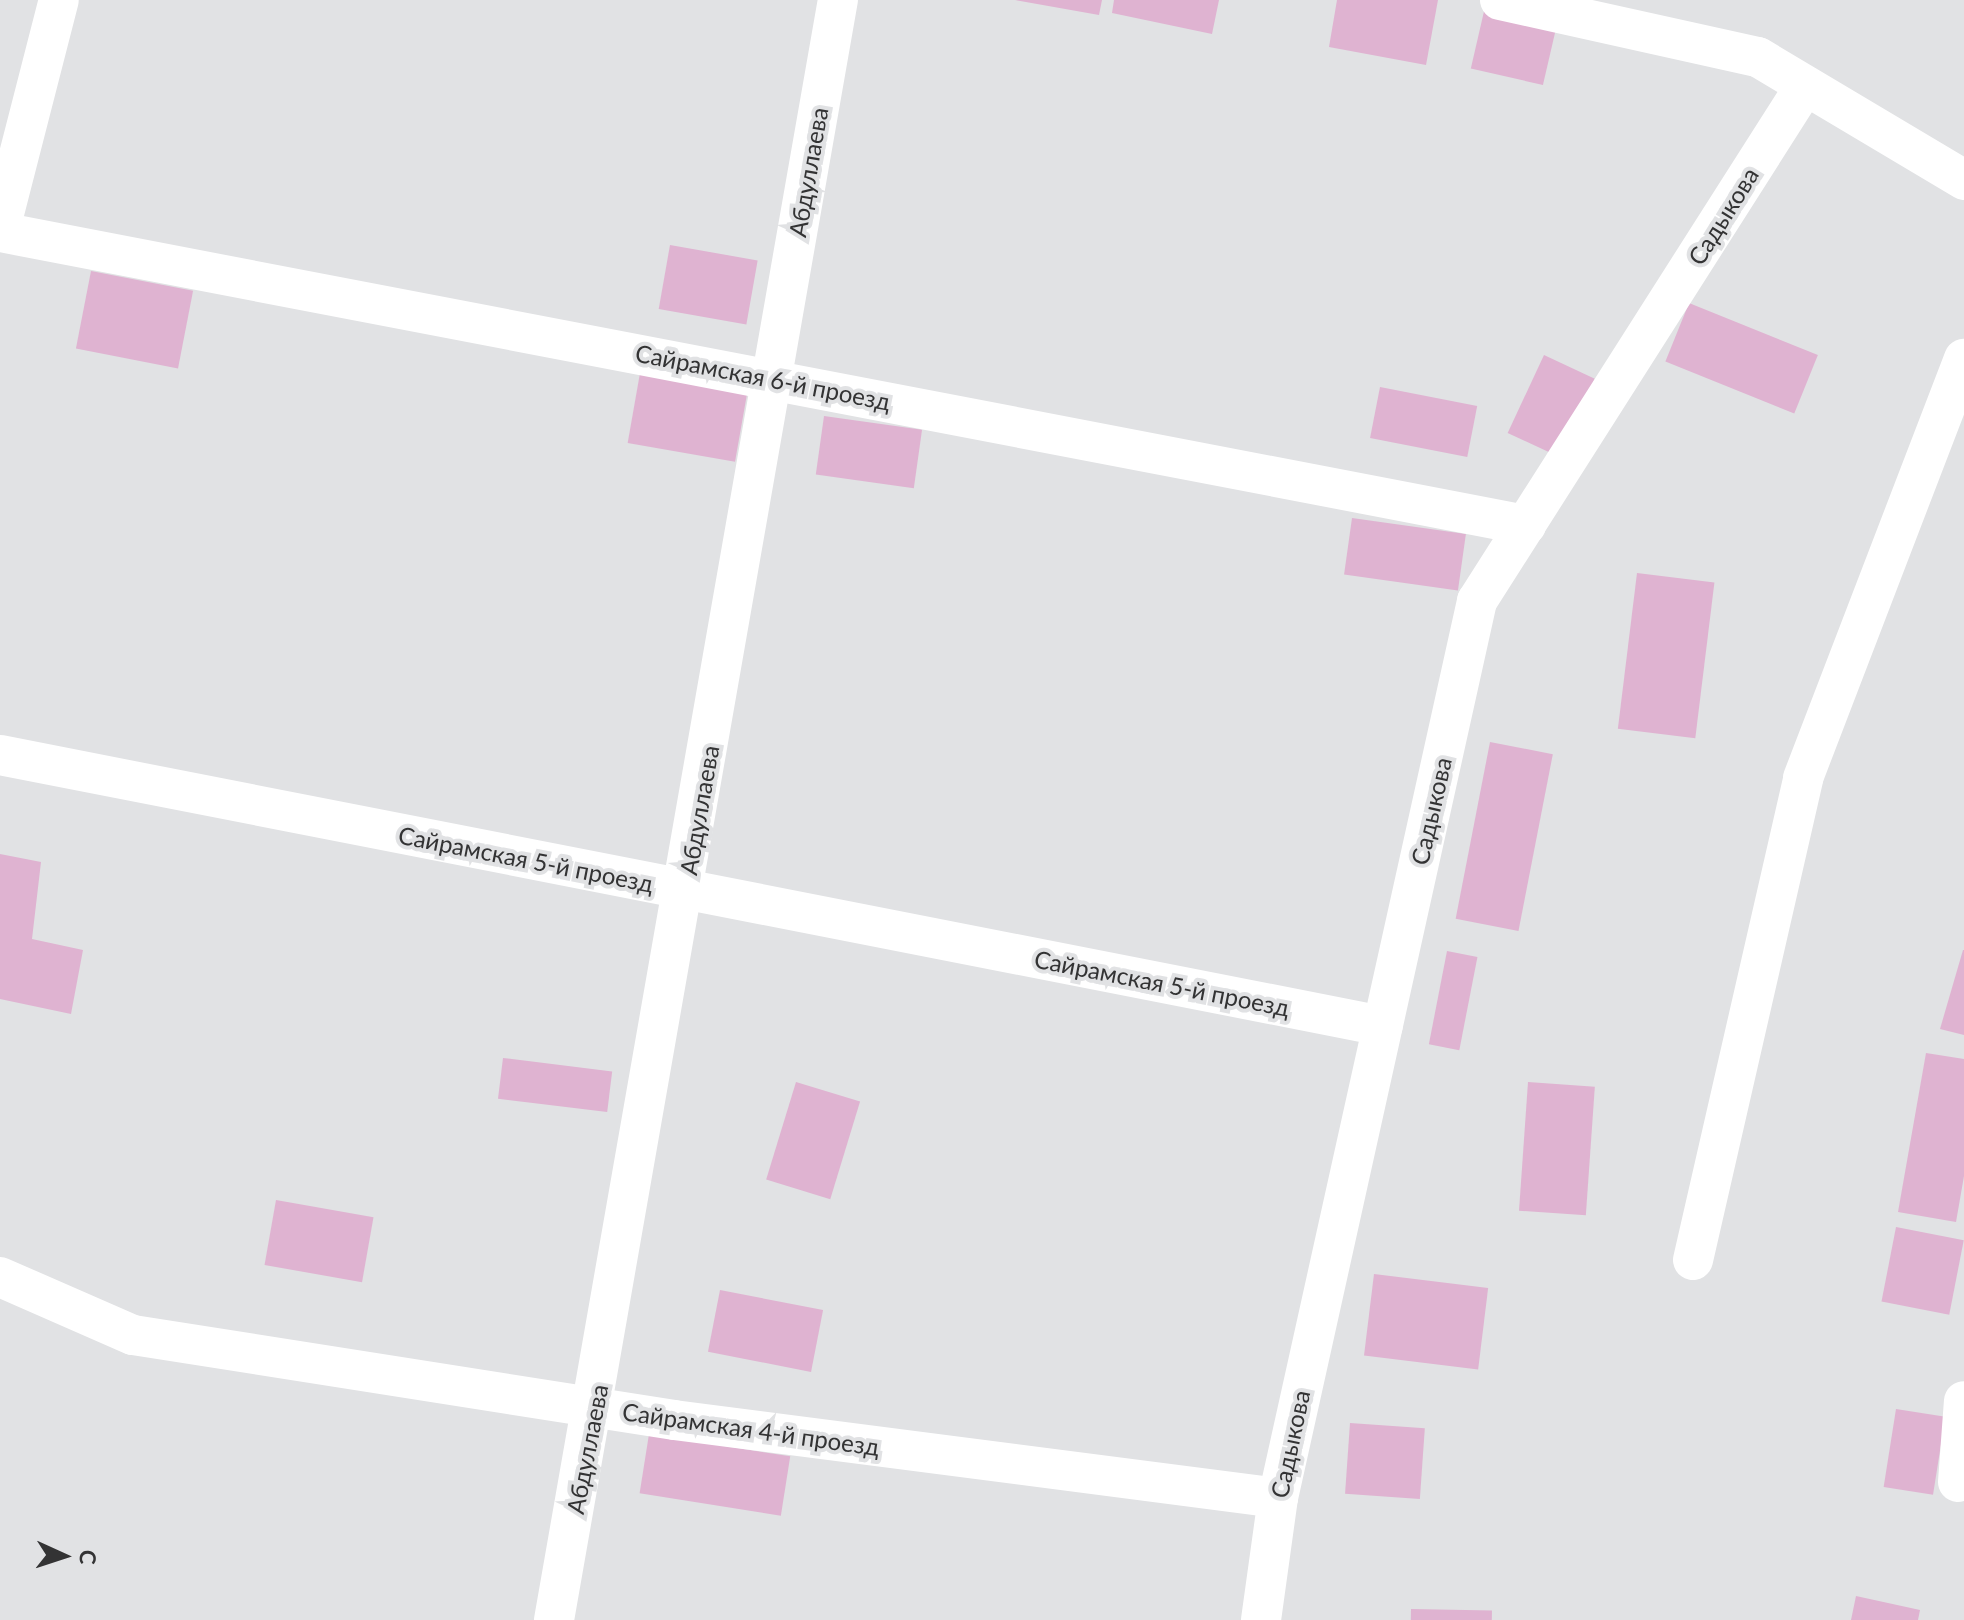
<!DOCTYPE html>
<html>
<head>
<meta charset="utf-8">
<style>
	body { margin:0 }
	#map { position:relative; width:1964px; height:1620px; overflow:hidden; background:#e1e2e4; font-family:Lato,sans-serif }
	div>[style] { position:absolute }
	.building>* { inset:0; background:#dfb3d1; transform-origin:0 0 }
	.minor>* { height:40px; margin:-20px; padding:0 20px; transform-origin:20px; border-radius:20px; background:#fff }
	span { translate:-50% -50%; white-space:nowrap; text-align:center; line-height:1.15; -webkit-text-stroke:8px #e1e2e4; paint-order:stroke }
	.street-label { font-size:24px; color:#333334 }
	.north { position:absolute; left:24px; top:1516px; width:80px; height:80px; -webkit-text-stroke:6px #e1e2e4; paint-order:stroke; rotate:93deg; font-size:22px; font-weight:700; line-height:32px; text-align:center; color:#333334 }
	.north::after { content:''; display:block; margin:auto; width:28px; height:36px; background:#333334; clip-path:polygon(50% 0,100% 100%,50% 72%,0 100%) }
</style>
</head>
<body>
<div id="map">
	<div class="building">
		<i style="clip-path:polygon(1015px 0,1102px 0,1099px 15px)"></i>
		<i style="clip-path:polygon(1114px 0,1219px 0,1212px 34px,1112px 13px)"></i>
		<i style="clip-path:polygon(1337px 0,1438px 0,1426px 65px,1329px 47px)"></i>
		<i style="left:1485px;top:7px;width:74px;height:63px;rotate:13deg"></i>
		<i style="left:670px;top:245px;width:89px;height:65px;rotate:10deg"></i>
		<i style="left:91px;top:271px;width:104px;height:79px;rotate:11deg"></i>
		<i style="left:1689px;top:303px;width:139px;height:63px;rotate:22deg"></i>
		<i style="left:1544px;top:355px;width:56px;height:86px;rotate:25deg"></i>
		<i style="left:640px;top:373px;width:109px;height:71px;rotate:10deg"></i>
		<i style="left:1380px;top:387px;width:99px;height:52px;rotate:11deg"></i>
		<i style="left:824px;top:416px;width:99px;height:59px;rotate:8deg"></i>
		<i style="left:1352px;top:518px;width:115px;height:57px;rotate:8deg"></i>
		<i style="left:1637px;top:573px;width:78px;height:157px;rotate:7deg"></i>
		<i style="left:1490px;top:742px;width:64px;height:180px;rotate:11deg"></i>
		<i style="clip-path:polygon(0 854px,41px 862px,32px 939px,83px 950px,71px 1014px,0 999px)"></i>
		<i style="clip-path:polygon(1963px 950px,1964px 950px,1964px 1035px,1940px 1029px)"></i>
		<i style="left:1447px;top:951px;width:31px;height:95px;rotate:11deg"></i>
		<i style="clip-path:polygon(1926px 1053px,1964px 1059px,1964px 1176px,1956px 1222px,1898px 1212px)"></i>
		<i style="left:503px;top:1058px;width:110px;height:41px;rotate:7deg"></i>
		<i style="left:796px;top:1082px;width:67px;height:102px;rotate:17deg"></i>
		<i style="left:1528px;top:1082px;width:67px;height:129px;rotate:4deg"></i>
		<i style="left:276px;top:1200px;width:99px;height:66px;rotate:10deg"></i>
		<i style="left:1896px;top:1227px;width:69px;height:76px;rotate:11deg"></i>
		<i style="left:1374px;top:1274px;width:115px;height:82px;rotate:7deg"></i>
		<i style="left:720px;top:1290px;width:105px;height:63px;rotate:11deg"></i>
		<i style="left:1896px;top:1409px;width:50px;height:79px;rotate:9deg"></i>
		<i style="left:1350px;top:1423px;width:75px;height:71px;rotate:4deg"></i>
		<i style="left:649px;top:1434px;width:143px;height:60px;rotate:9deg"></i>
		<i style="clip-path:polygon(1856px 1596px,1920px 1610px,1918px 1620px,1851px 1620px)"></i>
		<i style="left:1411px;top:1609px;width:81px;height:11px;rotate:1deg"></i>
	</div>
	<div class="minor">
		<i style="left:1500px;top:0;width:264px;rotate:12.5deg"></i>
		<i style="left:1758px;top:57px;width:240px;rotate:30.8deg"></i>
		<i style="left:0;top:229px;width:236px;rotate:-75.6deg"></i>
		<i style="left:0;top:232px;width:1554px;rotate:10.87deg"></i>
		<i style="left:0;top:755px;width:1409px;rotate:11.09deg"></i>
		<i style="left:1693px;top:1260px;width:494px;rotate:-77.1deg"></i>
		<i style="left:1803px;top:778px;width:449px;rotate:-69deg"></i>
		<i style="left:0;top:1277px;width:145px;rotate:23.6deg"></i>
		<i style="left:133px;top:1335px;width:548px;rotate:8.93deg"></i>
		<i style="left:674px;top:1420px;width:609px;rotate:7.36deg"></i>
		<i style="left:1958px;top:1482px;width:81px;rotate:-85.8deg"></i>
		<i style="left:554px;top:1620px;width:1645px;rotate:-80.06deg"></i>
		<i style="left:1261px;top:1620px;width:123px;rotate:-82.1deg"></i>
		<i style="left:1278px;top:1498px;width:919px;rotate:-77.49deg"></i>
		<i style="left:1477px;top:601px;width:611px;rotate:-57.51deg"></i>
	</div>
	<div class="street-label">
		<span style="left:808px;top:172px;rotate:-80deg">Абдуллаева</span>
		<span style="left:1723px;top:216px;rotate:-58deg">Садыкова</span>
		<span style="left:763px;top:377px;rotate:11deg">Сайрамская 6-й проезд</span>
		<span style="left:699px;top:810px;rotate:-80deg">Абдуллаева</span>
		<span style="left:1431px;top:811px;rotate:-77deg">Садыкова</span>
		<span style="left:526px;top:859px;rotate:11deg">Сайрамская 5-й проезд</span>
		<span style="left:1162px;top:983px;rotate:11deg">Сайрамская 5-й проезд</span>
		<span style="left:751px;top:1429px;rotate:8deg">Сайрамская 4-й проезд</span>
		<span style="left:1290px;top:1444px;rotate:-78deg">Садыкова</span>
		<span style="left:587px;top:1449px;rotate:-79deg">Абдуллаева</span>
	</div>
	<div class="north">С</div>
</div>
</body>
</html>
